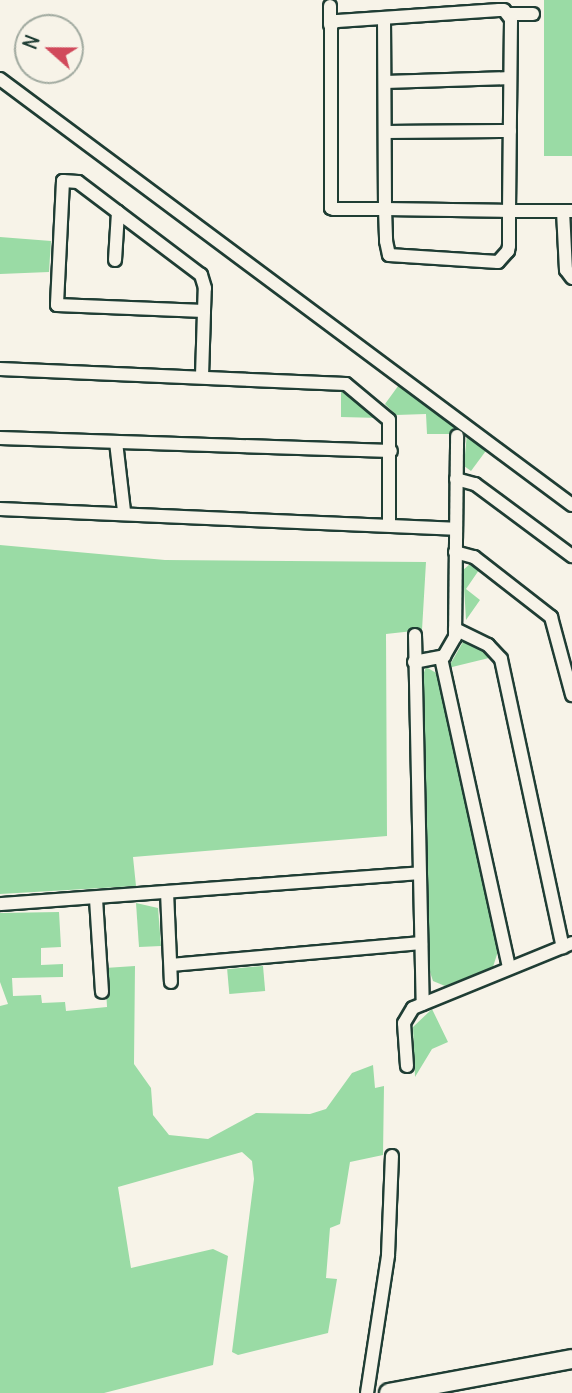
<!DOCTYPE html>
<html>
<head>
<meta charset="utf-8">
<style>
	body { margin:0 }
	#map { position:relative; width:572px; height:1393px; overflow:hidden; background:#f7f3e8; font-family:Delius,sans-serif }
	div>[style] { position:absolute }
	.green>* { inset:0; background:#9adba5; transform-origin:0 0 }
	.roads { filter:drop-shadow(2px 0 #1f3d34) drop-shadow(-2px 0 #1f3d34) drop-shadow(0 2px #1f3d34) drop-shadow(0 -2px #1f3d34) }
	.street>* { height:12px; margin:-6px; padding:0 6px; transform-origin:6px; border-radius:6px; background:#f7f3e8 }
	.secondary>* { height:18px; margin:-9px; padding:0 9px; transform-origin:9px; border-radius:9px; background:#f7f3e8 }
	span { translate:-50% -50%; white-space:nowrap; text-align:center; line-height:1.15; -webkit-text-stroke:5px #f7f3e8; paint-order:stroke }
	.north { position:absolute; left:14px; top:14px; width:70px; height:70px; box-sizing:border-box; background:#f7f3e8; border:2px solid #a1aaa0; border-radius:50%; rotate:291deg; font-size:19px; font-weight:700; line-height:28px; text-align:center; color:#1f3d34 }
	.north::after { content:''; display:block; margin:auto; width:24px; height:32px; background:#d1495b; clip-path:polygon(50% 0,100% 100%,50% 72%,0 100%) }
</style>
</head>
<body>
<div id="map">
	<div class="green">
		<i style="left:544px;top:0;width:28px;height:156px"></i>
		<i style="clip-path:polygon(0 237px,51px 241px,49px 272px,0 274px)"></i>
		<i style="clip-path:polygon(401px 382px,454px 423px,453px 434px,427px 434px,426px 414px,396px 415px,385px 404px)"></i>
		<i style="clip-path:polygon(341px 391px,375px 414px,380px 418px,341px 417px)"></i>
		<i style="clip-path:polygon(467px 433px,488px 448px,471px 471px,464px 466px)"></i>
		<i style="clip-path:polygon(0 545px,165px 560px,426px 562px,422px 630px,386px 634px,387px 836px,133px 857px,136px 886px,0 894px)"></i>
		<i style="clip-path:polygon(470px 564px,479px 570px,466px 589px,480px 600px,466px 620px,463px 570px)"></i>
		<i style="clip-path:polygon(463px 642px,474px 644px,493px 657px,448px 668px)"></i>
		<i style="clip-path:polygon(426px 667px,438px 674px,499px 948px,493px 967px,445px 986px,433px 981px,429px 969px,420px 683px)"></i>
		<i style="clip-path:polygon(136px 903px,158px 908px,161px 946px,139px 947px)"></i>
		<i style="clip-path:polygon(59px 912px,61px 947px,41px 948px,41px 965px,63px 964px,63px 977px,12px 978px,13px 996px,41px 995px,42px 1003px,65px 1002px,66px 1011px,107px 1007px,105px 968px,135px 966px,134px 1064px,151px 1088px,153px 1115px,169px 1135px,208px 1139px,256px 1113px,310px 1114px,326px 1109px,352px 1073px,373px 1065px,375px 1088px,384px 1086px,383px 1155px,350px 1162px,340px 1224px,330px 1228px,326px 1278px,337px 1279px,328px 1333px,238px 1355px,232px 1352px,254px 1179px,252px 1161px,242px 1152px,118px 1187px,131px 1268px,213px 1249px,228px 1256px,213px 1365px,104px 1393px,0 1393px,0 1006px,8px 1004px,0 982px,0 913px)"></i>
		<i style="left:263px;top:966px;width:25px;height:36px;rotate:85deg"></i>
		<i style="clip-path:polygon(432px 1009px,448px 1042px,432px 1049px,415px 1077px,413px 1027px)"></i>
	</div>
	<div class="roads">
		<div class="street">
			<i style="left:330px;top:6px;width:19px;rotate:90deg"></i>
			<i style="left:509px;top:14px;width:24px"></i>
			<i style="left:384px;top:18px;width:191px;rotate:89.7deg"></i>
			<i style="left:385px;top:209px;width:32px;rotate:88deg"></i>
			<i style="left:386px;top:241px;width:14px;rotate:78deg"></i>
			<i style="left:389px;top:255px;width:109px;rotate:3.7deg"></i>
			<i style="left:498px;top:262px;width:15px;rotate:-48deg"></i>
			<i style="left:508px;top:251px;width:5px;rotate:-79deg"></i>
			<i style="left:509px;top:246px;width:35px;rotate:-90deg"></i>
			<i style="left:509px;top:211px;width:192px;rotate:-89.4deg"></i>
			<i style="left:511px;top:19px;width:11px;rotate:-128deg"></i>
			<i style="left:504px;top:10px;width:5px;rotate:180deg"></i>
			<i style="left:499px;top:10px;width:162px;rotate:176.1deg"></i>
			<i style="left:337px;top:21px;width:7px;rotate:153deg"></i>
			<i style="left:331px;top:24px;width:184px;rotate:90deg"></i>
			<i style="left:331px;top:208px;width:3px;rotate:18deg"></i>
			<i style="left:334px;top:209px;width:51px"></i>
			<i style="left:385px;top:209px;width:124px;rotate:0.9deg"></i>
			<i style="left:509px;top:211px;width:63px"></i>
			<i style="left:0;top:79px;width:713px;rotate:36.68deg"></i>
			<i style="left:385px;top:82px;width:125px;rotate:-1.8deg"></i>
			<i style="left:385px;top:132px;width:125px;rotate:-0.5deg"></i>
			<i style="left:563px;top:211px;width:59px;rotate:87.1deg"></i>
			<i style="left:566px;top:270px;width:10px;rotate:53deg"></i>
			<i style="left:115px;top:260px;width:48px;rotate:-86.4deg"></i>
			<i style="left:0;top:369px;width:346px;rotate:2.5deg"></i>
			<i style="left:346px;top:384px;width:56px;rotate:39.9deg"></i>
			<i style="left:389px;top:420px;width:105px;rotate:90deg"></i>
			<i style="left:202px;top:376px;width:65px;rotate:-88.2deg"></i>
			<i style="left:204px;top:311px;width:23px;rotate:-88deg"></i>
			<i style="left:205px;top:288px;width:14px;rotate:-107deg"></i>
			<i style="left:201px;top:275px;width:154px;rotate:-142.9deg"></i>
			<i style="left:78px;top:182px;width:15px;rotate:-176deg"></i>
			<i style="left:63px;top:181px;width:124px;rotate:92.8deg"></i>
			<i style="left:57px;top:305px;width:147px;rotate:2.3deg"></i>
			<i style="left:0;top:438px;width:391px;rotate:1.9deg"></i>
			<i style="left:116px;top:442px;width:69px;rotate:83.4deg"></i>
			<i style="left:456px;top:479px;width:20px;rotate:15deg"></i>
			<i style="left:475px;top:484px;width:121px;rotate:36.6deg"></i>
			<i style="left:0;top:509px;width:455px;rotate:2.5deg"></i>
			<i style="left:455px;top:552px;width:20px;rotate:15deg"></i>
			<i style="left:474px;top:557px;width:98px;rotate:37.9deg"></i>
			<i style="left:551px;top:617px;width:81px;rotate:74.9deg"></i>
			<i style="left:455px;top:629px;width:37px;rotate:26deg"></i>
			<i style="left:488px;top:645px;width:19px;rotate:47deg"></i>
			<i style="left:501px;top:659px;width:295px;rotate:77.9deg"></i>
			<i style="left:415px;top:635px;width:369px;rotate:88.8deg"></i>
			<i style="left:441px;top:658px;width:316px;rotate:77.6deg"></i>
			<i style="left:414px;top:662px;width:31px;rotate:-11deg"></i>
			<i style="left:444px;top:656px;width:22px;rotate:-60deg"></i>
			<i style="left:455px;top:637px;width:201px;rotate:-89.4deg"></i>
			<i style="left:167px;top:892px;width:90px;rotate:87.5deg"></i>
			<i style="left:96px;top:899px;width:93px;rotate:86.3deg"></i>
			<i style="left:0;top:904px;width:419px;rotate:-4.2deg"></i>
			<i style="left:171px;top:965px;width:251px;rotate:-5deg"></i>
			<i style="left:407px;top:1066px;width:43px;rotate:-94deg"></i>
			<i style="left:404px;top:1023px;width:17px;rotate:-59deg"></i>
			<i style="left:413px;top:1008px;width:172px;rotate:-22.2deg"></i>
			<i style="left:367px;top:1393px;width:140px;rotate:-81.3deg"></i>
			<i style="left:388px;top:1255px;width:99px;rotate:-87.7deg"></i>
		</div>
		<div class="secondary">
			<i style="left:389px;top:1393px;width:186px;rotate:-10.5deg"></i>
		</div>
	</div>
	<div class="north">N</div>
</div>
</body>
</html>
